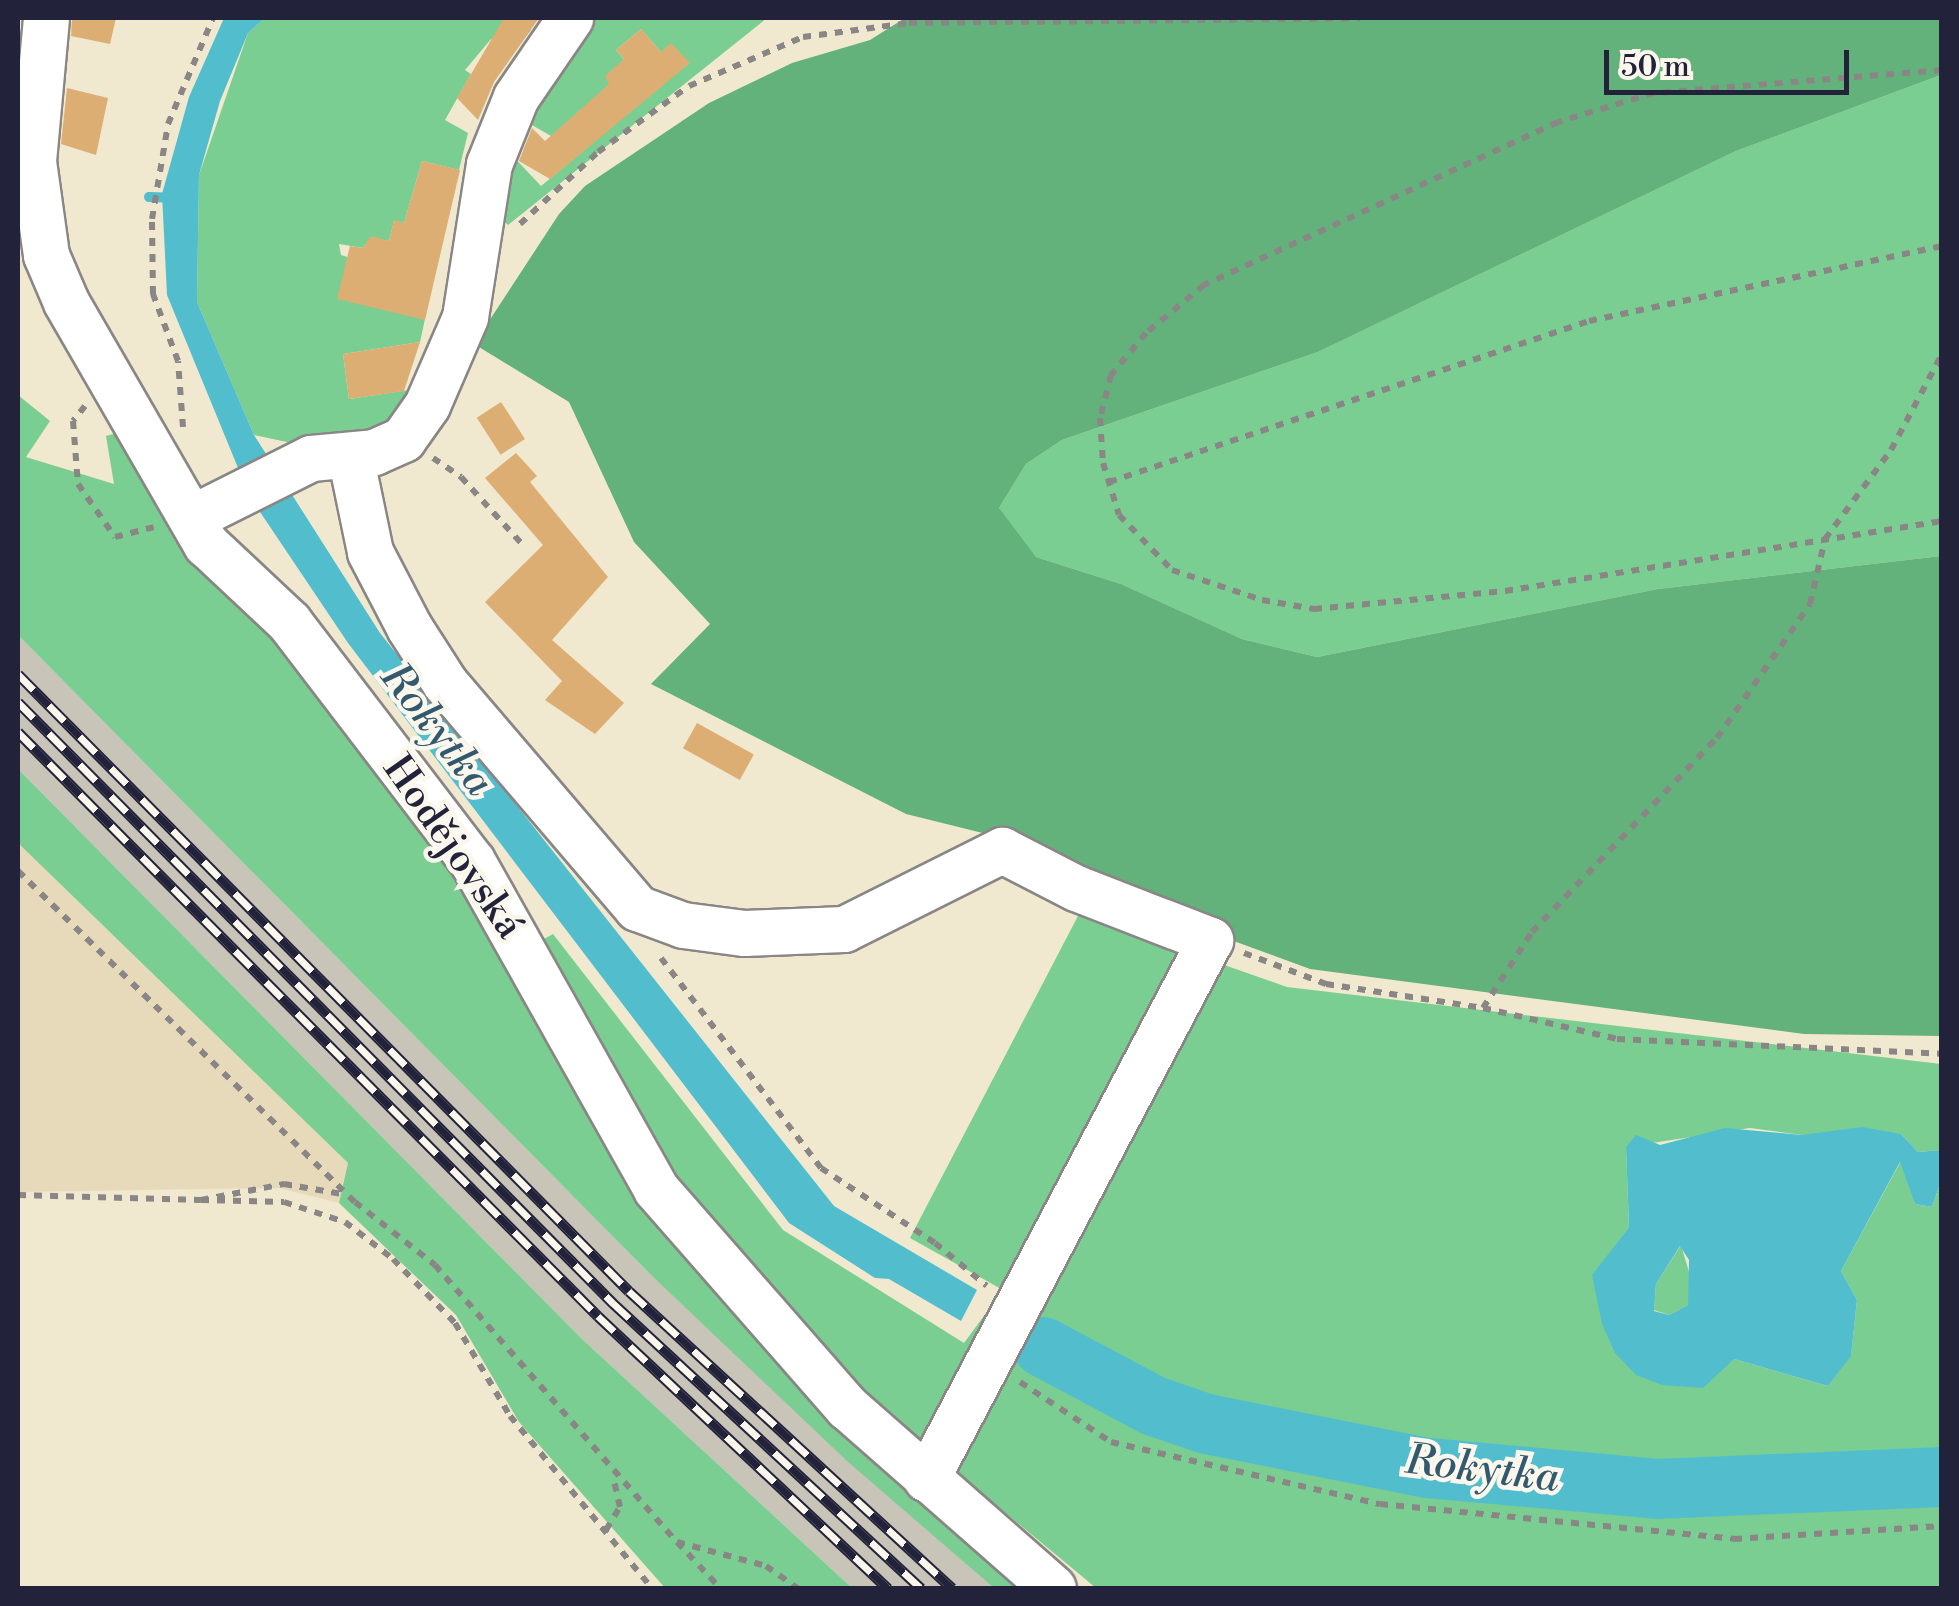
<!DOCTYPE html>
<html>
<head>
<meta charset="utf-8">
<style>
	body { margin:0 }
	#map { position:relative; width:1959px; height:1606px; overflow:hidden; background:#f0e9cf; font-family:"Libre Bodoni",serif }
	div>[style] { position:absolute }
	.built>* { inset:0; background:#e7daba }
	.industrial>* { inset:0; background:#c8c4b8 }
	.green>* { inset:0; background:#7ace91 }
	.forest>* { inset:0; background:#63b17b }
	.water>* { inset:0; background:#52becd }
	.stream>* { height:10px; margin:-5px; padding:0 5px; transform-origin:5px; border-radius:5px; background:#52becd }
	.river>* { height:60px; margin:-30px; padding:0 30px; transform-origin:30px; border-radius:30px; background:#52becd }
	.building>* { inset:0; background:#dcae73; transform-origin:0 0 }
	.path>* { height:6px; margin-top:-3px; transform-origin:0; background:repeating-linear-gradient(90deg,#898685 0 8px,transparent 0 16px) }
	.roads { filter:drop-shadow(2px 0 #898685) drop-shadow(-2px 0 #898685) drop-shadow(0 2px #898685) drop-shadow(0 -2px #898685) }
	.minor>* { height:45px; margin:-22.5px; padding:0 22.5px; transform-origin:22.5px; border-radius:22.5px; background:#fff }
	.rail>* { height:11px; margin-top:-5.5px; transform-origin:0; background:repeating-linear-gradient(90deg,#fbf7ec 0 22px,#22223b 0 44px); box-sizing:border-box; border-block:2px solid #22223b }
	span { translate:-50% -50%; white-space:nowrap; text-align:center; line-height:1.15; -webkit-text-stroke:9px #fbf7ec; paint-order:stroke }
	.street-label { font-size:40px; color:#22223b }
	.water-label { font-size:42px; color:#33596e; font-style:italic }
	.frame { position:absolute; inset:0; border:20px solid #22223b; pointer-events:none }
	.scale { position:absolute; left:1604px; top:50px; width:245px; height:45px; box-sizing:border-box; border:5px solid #22223b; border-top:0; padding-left:12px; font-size:30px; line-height:35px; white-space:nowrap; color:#22223b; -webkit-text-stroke:8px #fbf7ec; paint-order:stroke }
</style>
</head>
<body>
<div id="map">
	<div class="built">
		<i style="clip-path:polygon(18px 843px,348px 1163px,339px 1203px,279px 1188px,18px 1192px)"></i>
	</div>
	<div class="industrial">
		<i style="clip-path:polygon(18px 635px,648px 1272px,994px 1588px,852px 1588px,582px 1339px,18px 769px)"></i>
	</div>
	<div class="green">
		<i style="clip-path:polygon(265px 18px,518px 18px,531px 30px,515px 51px,491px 39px,465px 70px,471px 74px,445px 120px,468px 133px,459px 170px,422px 161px,404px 223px,394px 221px,389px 241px,371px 237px,363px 248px,339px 244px,341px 255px,363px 262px,425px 319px,420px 342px,343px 354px,349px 399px,409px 390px,402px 425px,301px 445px,254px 435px,197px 302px,199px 175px,248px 33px)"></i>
		<i style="clip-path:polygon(evenodd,594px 18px,767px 18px,508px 225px,499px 216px,507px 150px,541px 186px,581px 153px,523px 120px,594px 18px,641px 29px,661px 52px,630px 66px,616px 50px,641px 29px)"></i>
		<i style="clip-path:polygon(1941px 75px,1941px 556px,1658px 589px,1317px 657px,1242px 639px,1121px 584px,1036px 557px,1006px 525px,999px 508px,1026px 464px,1062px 440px,1318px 352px,1736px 151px)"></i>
		<i style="clip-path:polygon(18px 395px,50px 421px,26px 457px,114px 484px,106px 436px,135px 428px,470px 889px,644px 1204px,771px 1356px,1036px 1588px,994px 1588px,847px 1461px,648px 1272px,18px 635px)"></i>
		<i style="clip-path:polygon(18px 769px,582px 1339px,852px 1588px,665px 1588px,519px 1422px,456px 1315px,339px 1203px,348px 1163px,18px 843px)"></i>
		<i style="clip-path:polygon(1079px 914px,1287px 987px,1941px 1064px,1941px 1150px,1918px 1152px,1901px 1134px,1802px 1135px,1750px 1128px,1626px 1147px,1629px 1227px,1592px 1276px,1734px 1359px,1828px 1386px,1851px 1355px,1857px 1300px,1841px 1271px,1901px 1161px,1915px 1204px,1932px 1207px,1941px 1181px,1941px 1588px,1096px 1588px,860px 1392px,672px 1182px,531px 946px,553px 934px,783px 1230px,964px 1343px,1003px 1290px,910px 1238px)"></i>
		<i style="clip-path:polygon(1681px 1245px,1692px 1282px,1688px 1305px,1669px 1315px,1654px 1310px,1656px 1284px)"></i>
	</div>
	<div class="forest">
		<i style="clip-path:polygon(905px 18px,1941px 18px,1941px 75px,1736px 151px,1318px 352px,1062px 440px,1026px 464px,999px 508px,1036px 557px,1121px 584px,1242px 639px,1317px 657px,1658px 589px,1941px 556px,1941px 1036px,1804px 1034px,1310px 969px,1138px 906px,1011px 840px,906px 814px,651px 684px,710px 624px,634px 542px,569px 402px,474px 344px,559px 214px,585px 186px,709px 103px,792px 63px,870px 40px)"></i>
	</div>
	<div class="water">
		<i style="clip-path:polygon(224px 18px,265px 18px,248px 33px,220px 101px,199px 175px,197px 302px,254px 435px,380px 633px,834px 1206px,977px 1290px,961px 1321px,889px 1279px,875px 1278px,789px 1223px,348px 643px,250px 497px,167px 295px,162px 194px,189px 97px)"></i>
		<i style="clip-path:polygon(evenodd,1862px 1127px,1901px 1134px,1918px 1152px,1941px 1150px,1941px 1181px,1932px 1207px,1915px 1204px,1900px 1162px,1841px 1271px,1857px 1300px,1851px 1356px,1828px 1386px,1734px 1359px,1703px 1388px,1662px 1385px,1636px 1375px,1615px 1353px,1602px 1324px,1592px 1275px,1629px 1227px,1626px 1147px,1636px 1135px,1660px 1145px,1725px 1128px,1802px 1135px,1862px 1127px,1680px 1246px,1689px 1260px,1688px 1305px,1669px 1315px,1654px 1311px,1656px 1284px,1680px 1246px)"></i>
	</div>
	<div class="stream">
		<i style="left:149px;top:197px;width:24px;rotate:2deg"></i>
	</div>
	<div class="river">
		<i style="left:1043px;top:1347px;width:126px;rotate:28deg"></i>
		<i style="left:1154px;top:1406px;width:56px;rotate:18.8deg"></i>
		<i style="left:1207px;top:1424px;width:225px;rotate:11.3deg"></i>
		<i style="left:1428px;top:1468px;width:230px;rotate:5.2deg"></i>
		<i style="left:1657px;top:1489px;width:285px;rotate:-2.4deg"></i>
	</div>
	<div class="building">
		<i style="clip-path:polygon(72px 18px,116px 18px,110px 44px,71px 36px)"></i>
		<i style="clip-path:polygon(504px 18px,539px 18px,494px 82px,478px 120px,457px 98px)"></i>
		<i style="clip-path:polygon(641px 29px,661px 52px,671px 43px,690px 63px,550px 179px,519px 161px,532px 128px,545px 141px,609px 84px,605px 76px,624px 59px,616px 50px)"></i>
		<i style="clip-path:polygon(67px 88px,108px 98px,96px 155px,61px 144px)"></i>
		<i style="clip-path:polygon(422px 161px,460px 170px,425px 320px,337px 299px,350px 246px,363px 248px,371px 236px,389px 241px,394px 220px,404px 223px)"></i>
		<i style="clip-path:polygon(420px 342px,404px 391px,349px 399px,343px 354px)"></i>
		<i style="left:501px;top:402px;width:44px;height:29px;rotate:57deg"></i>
		<i style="clip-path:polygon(516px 453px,537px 476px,530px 482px,608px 577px,552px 640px,624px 703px,595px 734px,545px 700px,562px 681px,485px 602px,543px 545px,485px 478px)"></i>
		<i style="left:697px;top:723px;width:65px;height:29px;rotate:29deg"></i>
	</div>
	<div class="path">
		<i style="left:1942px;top:70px;width:289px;rotate:175.4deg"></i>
		<i style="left:1654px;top:93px;width:100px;rotate:163.2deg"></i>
		<i style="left:1558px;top:122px;width:390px;rotate:155.3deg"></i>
		<i style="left:1204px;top:285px;width:75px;rotate:140.4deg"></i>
		<i style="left:1146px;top:333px;width:55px;rotate:129.8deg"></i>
		<i style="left:1111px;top:375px;width:44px;rotate:104.3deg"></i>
		<i style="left:1100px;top:418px;width:45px;rotate:86.2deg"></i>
		<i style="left:1103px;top:463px;width:54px;rotate:72.9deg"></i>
		<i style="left:1119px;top:515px;width:76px;rotate:46.1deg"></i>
		<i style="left:1172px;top:570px;width:95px;rotate:18.4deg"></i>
		<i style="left:1262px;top:600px;width:53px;rotate:9.8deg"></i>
		<i style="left:1314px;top:609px;width:192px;rotate:-5.4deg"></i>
		<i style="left:1505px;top:591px;width:443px;rotate:-9.1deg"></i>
		<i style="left:520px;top:224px;width:106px;rotate:-42.7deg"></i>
		<i style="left:598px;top:152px;width:112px;rotate:-36deg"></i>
		<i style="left:689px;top:86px;width:124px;rotate:-23.3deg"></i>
		<i style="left:803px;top:37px;width:107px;rotate:-7.5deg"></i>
		<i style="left:909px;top:23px;width:451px;rotate:-0.6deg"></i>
		<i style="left:85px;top:406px;width:19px;rotate:129deg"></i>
		<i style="left:73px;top:421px;width:63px;rotate:85.5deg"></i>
		<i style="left:78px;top:484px;width:65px;rotate:55.1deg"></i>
		<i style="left:115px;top:537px;width:40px;rotate:-14.4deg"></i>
		<i style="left:183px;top:427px;width:66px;rotate:-94.3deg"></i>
		<i style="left:178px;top:361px;width:72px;rotate:-110.5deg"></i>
		<i style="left:153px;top:294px;width:75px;rotate:-90.8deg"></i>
		<i style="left:152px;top:219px;width:96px;rotate:-80.4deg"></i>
		<i style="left:168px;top:124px;width:115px;rotate:-67deg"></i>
		<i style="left:433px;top:458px;width:34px;rotate:34deg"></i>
		<i style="left:461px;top:477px;width:91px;rotate:47.7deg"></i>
		<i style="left:1109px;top:482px;width:506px;rotate:-18.54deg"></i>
		<i style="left:1589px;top:321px;width:361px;rotate:-12deg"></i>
		<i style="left:18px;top:871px;width:472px;rotate:44.5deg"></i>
		<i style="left:355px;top:1202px;width:102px;rotate:38.2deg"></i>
		<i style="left:435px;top:1265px;width:368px;rotate:48.9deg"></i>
		<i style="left:677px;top:1542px;width:92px;rotate:15.1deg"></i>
		<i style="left:766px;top:1566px;width:39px;rotate:35deg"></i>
		<i style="left:1244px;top:953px;width:88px;rotate:20.7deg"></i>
		<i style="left:1326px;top:984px;width:159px;rotate:8.7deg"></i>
		<i style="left:1483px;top:1008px;width:138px;rotate:13deg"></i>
		<i style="left:1617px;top:1039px;width:325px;rotate:2.6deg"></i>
		<i style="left:661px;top:958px;width:264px;rotate:52.7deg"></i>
		<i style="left:821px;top:1168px;width:136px;rotate:33.3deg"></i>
		<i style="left:935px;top:1243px;width:67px;rotate:39.6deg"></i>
		<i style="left:1483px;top:1008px;width:90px;rotate:-57.2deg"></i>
		<i style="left:1532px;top:932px;width:268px;rotate:-46.4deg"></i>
		<i style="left:1717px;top:738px;width:163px;rotate:-55.2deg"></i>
		<i style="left:1810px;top:604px;width:67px;rotate:-77deg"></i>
		<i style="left:1825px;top:539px;width:111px;rotate:-53.4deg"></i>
		<i style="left:1891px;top:450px;width:109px;rotate:-62deg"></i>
		<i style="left:18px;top:1195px;width:183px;rotate:1.6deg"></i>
		<i style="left:201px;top:1200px;width:85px;rotate:-10.9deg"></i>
		<i style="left:284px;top:1184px;width:59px;rotate:9.8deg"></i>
		<i style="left:201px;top:1200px;width:83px;rotate:1.4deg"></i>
		<i style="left:284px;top:1202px;width:64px;rotate:18.2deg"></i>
		<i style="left:345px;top:1222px;width:61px;rotate:37.6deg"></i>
		<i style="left:393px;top:1259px;width:89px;rotate:45.9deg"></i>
		<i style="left:455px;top:1323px;width:108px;rotate:59.4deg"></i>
		<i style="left:510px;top:1416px;width:223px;rotate:50.5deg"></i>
		<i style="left:1020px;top:1382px;width:109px;rotate:33.4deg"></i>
		<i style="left:1111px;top:1442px;width:276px;rotate:13deg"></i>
		<i style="left:1380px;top:1504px;width:356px;rotate:5.6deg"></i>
		<i style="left:1734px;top:1539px;width:208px;rotate:-3.6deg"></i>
		<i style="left:606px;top:1530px;width:27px;rotate:-59deg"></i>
		<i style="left:620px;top:1507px;width:31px;rotate:-103deg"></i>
		<i style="left:677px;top:1542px;width:63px;rotate:46.9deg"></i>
	</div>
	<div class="roads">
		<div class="minor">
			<i style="left:46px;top:18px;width:144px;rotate:95.2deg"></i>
			<i style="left:33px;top:161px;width:95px;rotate:82.1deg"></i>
			<i style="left:46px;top:255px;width:51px;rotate:66.9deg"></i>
			<i style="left:66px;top:302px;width:280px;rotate:60deg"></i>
			<i style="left:206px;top:544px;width:114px;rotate:43.2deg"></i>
			<i style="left:289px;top:622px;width:301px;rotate:52.6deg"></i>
			<i style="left:472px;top:861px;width:376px;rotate:60.7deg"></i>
			<i style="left:656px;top:1189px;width:290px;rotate:48.8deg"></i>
			<i style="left:847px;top:1407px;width:274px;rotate:41.3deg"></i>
			<i style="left:350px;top:455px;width:99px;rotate:78.3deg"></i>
			<i style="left:370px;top:552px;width:85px;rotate:62.5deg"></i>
			<i style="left:409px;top:627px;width:67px;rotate:57.3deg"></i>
			<i style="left:445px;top:683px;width:296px;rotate:49.5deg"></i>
			<i style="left:637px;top:908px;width:49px;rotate:20.3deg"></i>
			<i style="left:683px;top:925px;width:62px;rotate:7.5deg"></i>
			<i style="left:744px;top:933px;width:100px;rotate:-2.3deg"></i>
			<i style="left:844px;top:929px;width:177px;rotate:-26.6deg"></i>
			<i style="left:1002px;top:850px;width:83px;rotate:27.2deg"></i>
			<i style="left:1076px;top:888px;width:144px;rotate:21.2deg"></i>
			<i style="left:1210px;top:940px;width:609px;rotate:117.78deg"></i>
			<i style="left:193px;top:517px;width:132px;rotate:-26.6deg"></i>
			<i style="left:311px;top:458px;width:63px;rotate:-5.4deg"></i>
			<i style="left:374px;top:452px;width:32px;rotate:-24deg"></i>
			<i style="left:403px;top:439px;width:42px;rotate:-54.8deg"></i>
			<i style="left:427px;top:405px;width:96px;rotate:-66.6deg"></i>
			<i style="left:465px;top:317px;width:155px;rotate:-81.1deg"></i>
			<i style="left:489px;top:164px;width:72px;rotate:-68.1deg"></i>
			<i style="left:516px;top:97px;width:96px;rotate:-55.6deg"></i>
		</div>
	</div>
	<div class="rail">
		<i style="left:18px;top:674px;width:868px;rotate:45.28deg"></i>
		<i style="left:629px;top:1291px;width:439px;rotate:42.6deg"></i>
		<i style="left:18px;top:702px;width:846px;rotate:45.29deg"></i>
		<i style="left:613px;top:1303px;width:420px;rotate:42.8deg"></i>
		<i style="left:18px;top:732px;width:823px;rotate:45.2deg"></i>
		<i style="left:598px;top:1316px;width:398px;rotate:43.2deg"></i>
	</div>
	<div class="street-label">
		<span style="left:453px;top:847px;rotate:55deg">Hodějovská</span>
	</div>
	<div class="water-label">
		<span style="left:436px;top:730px;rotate:52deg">Rokytka</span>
		<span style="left:1482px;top:1470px;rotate:7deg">Rokytka</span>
	</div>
	<div class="frame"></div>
	<div class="scale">50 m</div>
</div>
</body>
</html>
